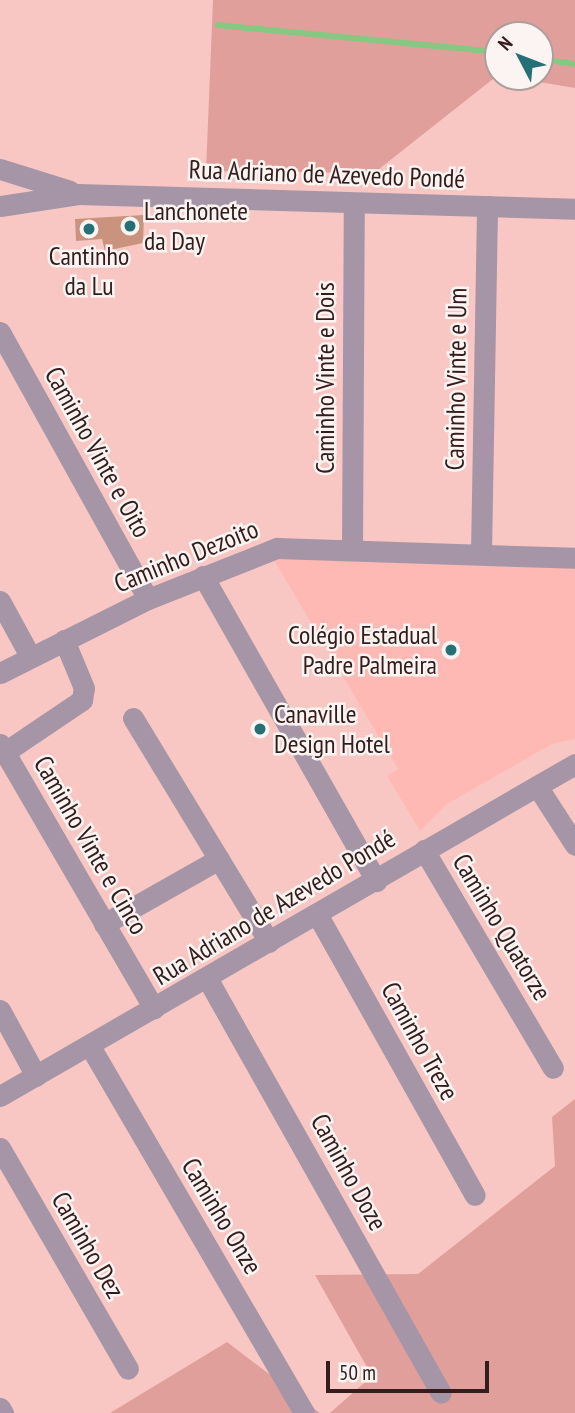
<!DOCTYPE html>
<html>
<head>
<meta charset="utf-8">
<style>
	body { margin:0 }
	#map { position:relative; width:575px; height:1413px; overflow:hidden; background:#f9c7c3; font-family:"PT Sans Narrow",sans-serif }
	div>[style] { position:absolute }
	.built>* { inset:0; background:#ffb9b4 }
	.green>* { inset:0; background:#e19f9b }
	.stream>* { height:6px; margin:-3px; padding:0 3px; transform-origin:3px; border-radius:3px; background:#86c882 }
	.building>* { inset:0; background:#c9937e }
	.minor>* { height:21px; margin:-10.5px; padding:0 10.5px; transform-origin:10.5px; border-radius:10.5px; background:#a595a7 }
	.tertiary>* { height:21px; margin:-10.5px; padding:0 10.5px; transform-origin:10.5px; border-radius:10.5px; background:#a595a7 }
	.dots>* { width:19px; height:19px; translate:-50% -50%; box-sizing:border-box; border:4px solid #fbf4f3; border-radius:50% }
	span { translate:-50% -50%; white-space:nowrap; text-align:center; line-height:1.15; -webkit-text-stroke:5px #fbf4f3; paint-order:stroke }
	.street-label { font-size:26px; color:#341d1c }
	.poi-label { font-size:26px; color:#341d1c }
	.left { translate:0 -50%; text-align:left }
	.right { translate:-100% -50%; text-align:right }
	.north { position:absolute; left:484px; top:21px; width:70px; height:70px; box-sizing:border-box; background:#fbf4f3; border:2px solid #ab9e9d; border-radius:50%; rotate:312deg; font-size:19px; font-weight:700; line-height:28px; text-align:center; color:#341d1c }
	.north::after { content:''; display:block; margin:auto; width:24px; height:32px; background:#256f76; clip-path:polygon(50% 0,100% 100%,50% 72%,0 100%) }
	.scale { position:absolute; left:326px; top:1361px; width:163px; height:32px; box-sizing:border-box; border:4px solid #341d1c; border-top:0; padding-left:9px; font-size:21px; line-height:24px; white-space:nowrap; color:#341d1c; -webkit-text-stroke:5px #fbf4f3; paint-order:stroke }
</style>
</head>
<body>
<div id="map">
	<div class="built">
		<i style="clip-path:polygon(269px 552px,575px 560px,575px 739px,552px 744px,447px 804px,420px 831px,387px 776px,398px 769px)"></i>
	</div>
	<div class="green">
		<i style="clip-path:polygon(213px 0,575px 0,575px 88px,509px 77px,540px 77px,540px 35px,498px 35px,498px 75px,374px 173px,206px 171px)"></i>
		<i style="clip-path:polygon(575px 1099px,575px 1413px,330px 1413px,372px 1376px,315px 1275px,418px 1274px,555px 1166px,552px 1117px)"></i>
		<i style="clip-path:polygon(227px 1342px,320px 1413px,110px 1413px)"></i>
	</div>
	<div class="stream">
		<i style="left:218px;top:25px;width:281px;rotate:5.5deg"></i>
		<i style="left:540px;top:59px;width:35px;rotate:8deg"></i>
	</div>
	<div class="building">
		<i style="clip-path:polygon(144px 215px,143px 243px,105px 251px,102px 239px,76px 241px,75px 219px)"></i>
	</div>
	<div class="minor">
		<i style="left:0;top:332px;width:305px;rotate:61deg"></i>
		<i style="left:352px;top:550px;width:344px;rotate:-89.7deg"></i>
		<i style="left:481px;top:553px;width:347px;rotate:-89deg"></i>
		<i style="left:203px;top:576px;width:351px;rotate:60.4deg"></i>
		<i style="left:0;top:601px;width:63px;rotate:61.4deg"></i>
		<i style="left:0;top:673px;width:165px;rotate:-26.6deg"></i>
		<i style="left:148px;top:599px;width:139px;rotate:-21.6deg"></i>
		<i style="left:277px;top:548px;width:298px;rotate:1.9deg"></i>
		<i style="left:133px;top:718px;width:262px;rotate:58.7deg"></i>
		<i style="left:0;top:744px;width:306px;rotate:59.8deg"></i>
		<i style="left:5px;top:752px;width:93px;rotate:-34deg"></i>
		<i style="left:82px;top:700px;width:12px;rotate:-81deg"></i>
		<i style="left:84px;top:688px;width:52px;rotate:-112.6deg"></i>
		<i style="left:537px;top:786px;width:70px;rotate:57.2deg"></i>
		<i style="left:424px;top:850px;width:253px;rotate:59.4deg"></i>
		<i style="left:317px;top:914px;width:322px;rotate:60.7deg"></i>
		<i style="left:104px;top:924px;width:132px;rotate:-29.5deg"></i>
		<i style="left:207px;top:978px;width:476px;rotate:60.6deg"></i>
		<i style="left:0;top:1010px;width:75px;rotate:61.4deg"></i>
		<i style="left:91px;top:1048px;width:423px;rotate:59.7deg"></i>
		<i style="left:0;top:1148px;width:255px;rotate:59.9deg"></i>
		<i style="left:0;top:1408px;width:6px;rotate:59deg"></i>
	</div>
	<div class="tertiary">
		<i style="left:0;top:169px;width:73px;rotate:17.4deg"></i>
		<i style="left:0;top:206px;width:79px;rotate:-8.7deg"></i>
		<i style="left:78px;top:194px;width:497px;rotate:1.7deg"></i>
		<i style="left:0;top:1096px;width:664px;rotate:-30deg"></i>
	</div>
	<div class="dots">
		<i style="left:130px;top:226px;background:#256f76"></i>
		<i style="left:89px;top:229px;background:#256f76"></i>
		<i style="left:451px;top:650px;background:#256f76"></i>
		<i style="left:260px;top:729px;background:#256f76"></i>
	</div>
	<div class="street-label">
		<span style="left:327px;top:174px;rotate:2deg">Rua Adriano de Azevedo Pondé</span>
		<span style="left:325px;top:378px;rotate:-90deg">Caminho Vinte e Dois</span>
		<span style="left:456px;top:379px;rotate:-89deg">Caminho Vinte e Um</span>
		<span style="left:98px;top:452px;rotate:61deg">Caminho Vinte e Oito</span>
		<span style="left:186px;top:556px;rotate:-22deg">Caminho Dezoito</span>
		<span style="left:91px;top:845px;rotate:60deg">Caminho Vinte e Cinco</span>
		<span style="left:274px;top:907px;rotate:-31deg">Rua Adriano de Azevedo Pondé</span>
		<span style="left:502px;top:927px;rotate:59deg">Caminho Quatorze</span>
		<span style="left:420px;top:1041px;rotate:61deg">Caminho Treze</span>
		<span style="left:349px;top:1172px;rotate:61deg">Caminho Doze</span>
		<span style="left:222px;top:1216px;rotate:59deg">Caminho Onze</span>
		<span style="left:88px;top:1245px;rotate:60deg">Caminho Dez</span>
	</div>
	<div class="poi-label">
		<span class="left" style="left:144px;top:226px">Lanchonete<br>da Day</span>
		<span style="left:89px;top:271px">Cantinho<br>da Lu</span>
		<span class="right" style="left:437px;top:650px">Colégio Estadual<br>Padre Palmeira</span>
		<span class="left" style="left:274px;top:729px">Canaville<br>Design Hotel</span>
	</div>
	<div class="north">N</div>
	<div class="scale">50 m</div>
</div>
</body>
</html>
